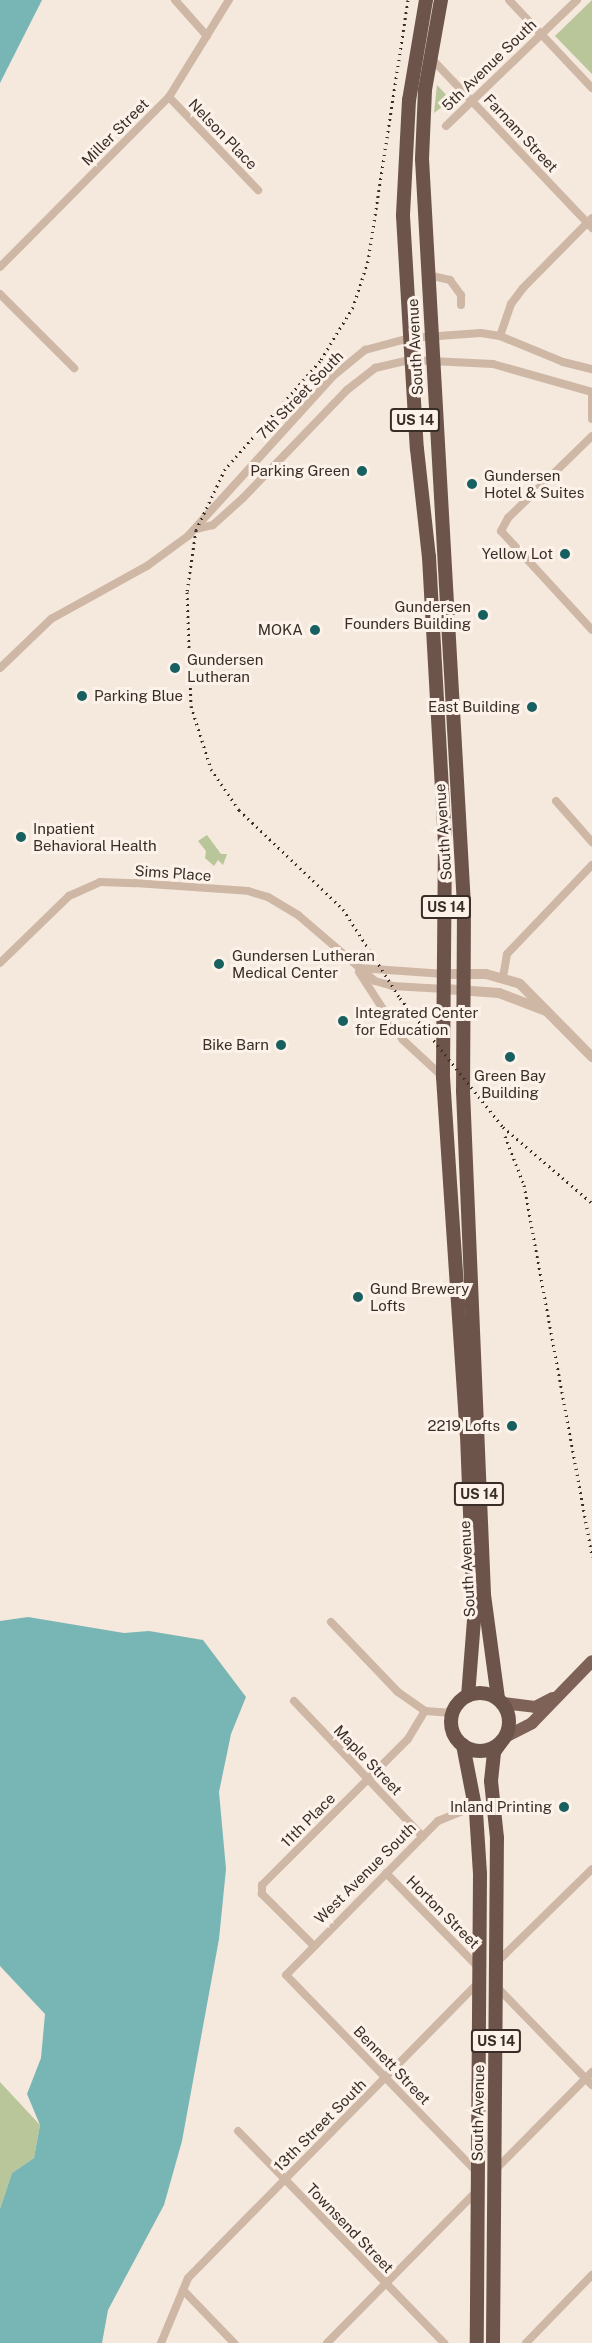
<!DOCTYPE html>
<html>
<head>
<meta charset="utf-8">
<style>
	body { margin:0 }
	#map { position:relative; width:592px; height:2343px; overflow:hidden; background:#f5e8dc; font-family:"Public Sans",sans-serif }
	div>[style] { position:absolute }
	.green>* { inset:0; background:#b9c69a }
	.water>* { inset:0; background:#78b5b5 }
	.minor>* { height:8px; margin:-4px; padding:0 4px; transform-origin:4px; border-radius:4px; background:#cfb7a6 }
	.tertiary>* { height:10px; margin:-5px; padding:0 5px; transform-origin:5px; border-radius:5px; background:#cfb7a6 }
	.primary>* { height:12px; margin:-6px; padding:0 6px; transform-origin:6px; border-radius:6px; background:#7e6257 }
	.trunk>* { height:14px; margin:-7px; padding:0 7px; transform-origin:7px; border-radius:7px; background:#6d544a }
	.trunk>.ring { margin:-7px; padding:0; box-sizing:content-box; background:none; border:14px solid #6d544a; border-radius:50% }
	.rail>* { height:3px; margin-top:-1.5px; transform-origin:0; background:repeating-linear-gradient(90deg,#3a2d28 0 1.5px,transparent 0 6px) }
	.dots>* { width:16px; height:16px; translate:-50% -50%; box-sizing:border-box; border:3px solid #fcf2e9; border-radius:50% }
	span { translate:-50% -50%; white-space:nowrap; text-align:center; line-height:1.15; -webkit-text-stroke:6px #fcf2e9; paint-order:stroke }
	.shield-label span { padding:2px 4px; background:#fcf2e9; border:2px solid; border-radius:4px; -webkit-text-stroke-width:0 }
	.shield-label { font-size:14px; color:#3a2d28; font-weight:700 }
	.street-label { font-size:15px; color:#3a2d28 }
	.poi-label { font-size:15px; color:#3a2d28 }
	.right { translate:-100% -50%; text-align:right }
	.left { translate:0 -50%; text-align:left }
</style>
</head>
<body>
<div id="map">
	<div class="green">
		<i style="clip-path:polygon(592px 0,592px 74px,555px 36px)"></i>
		<i style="clip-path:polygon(437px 85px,451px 100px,434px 113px)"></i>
		<i style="clip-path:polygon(207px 835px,221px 854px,227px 854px,223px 865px,218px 860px,214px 866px,205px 858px,206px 851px,198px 841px)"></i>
		<i style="clip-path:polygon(0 2082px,40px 2125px,34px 2158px,12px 2173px,0 2209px)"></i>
	</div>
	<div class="water">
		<i style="clip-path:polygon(0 0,42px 0,0 83px)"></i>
		<i style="clip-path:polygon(28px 1617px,124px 1633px,149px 1631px,203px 1640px,246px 1697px,231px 1734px,219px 1792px,226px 1869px,219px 1939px,182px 2141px,164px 2205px,108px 2310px,102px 2343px,0 2343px,0 2209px,12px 2173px,34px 2158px,40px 2125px,27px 2094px,41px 2058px,45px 2014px,0 1966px,0 1621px)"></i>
	</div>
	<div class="minor">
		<i style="left:175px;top:0;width:48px;rotate:48.4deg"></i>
		<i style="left:509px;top:0;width:121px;rotate:46.7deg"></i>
		<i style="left:430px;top:57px;width:236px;rotate:46.5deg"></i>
		<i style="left:169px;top:97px;width:129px;rotate:46.3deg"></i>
		<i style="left:446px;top:126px;width:182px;rotate:-43.9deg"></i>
		<i style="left:0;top:267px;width:240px;rotate:-45.2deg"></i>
		<i style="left:169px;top:97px;width:114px;rotate:-58.3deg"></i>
		<i style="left:428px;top:275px;width:23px;rotate:13deg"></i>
		<i style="left:450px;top:280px;width:19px;rotate:54deg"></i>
		<i style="left:461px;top:295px;width:10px;rotate:90deg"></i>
		<i style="left:0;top:294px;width:105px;rotate:45deg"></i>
		<i style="left:500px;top:336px;width:34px;rotate:-71deg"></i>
		<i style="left:511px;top:304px;width:20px;rotate:-53deg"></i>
		<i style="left:523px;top:288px;width:98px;rotate:-45.4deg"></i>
		<i style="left:592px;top:397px;width:22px;rotate:90deg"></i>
		<i style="left:592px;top:436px;width:117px;rotate:135.7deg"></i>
		<i style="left:508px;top:518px;width:15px;rotate:118deg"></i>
		<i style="left:501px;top:531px;width:134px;rotate:47.4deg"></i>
		<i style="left:196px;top:529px;width:17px;rotate:-13deg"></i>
		<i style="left:213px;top:525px;width:40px;rotate:-42deg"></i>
		<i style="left:243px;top:498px;width:150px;rotate:-46.1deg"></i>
		<i style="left:347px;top:390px;width:36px;rotate:-38deg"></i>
		<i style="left:375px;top:368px;width:37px;rotate:-13deg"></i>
		<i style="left:411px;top:360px;width:82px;rotate:2.8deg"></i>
		<i style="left:493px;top:364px;width:103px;rotate:15.8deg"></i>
		<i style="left:0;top:668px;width:71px;rotate:-43.9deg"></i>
		<i style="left:51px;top:619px;width:110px;rotate:-28.9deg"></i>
		<i style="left:147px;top:566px;width:51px;rotate:-36.2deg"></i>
		<i style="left:188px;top:536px;width:215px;rotate:-47.8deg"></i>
		<i style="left:332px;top:377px;width:43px;rotate:-39.3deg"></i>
		<i style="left:365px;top:350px;width:47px;rotate:-14.9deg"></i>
		<i style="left:410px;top:338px;width:71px;rotate:-4deg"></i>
		<i style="left:481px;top:333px;width:19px;rotate:9deg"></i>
		<i style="left:500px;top:336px;width:68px;rotate:22.4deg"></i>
		<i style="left:563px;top:362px;width:30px;rotate:14deg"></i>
		<i style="left:556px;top:801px;width:55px;rotate:48.7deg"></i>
		<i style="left:0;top:963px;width:96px;rotate:-44.2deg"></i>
		<i style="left:69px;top:896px;width:34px;rotate:-24deg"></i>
		<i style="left:100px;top:882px;width:35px;rotate:2deg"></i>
		<i style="left:135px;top:883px;width:113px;rotate:4deg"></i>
		<i style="left:248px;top:891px;width:21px;rotate:17deg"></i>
		<i style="left:268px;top:897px;width:35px;rotate:31deg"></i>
		<i style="left:298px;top:915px;width:101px;rotate:40.6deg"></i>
		<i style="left:375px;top:981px;width:18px;rotate:16deg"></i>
		<i style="left:392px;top:986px;width:53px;rotate:3.2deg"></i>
		<i style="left:359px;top:968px;width:86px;rotate:4deg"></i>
		<i style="left:359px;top:972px;width:81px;rotate:57.1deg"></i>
		<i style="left:403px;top:1040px;width:54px;rotate:42.8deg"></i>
		<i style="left:503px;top:977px;width:23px;rotate:-80deg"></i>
		<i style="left:507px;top:954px;width:123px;rotate:-46.3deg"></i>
		<i style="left:331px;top:1622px;width:97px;rotate:46.3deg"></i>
		<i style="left:398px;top:1692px;width:33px;rotate:35deg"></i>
		<i style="left:425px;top:1711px;width:28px;rotate:4deg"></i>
		<i style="left:294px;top:1701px;width:187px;rotate:46.5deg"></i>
		<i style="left:475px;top:1806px;width:40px;rotate:158deg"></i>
		<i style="left:438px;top:1821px;width:216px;rotate:134.6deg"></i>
		<i style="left:286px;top:1975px;width:276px;rotate:45.9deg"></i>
		<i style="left:386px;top:1873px;width:134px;rotate:45.6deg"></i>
		<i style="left:314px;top:1946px;width:74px;rotate:-135deg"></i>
		<i style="left:262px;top:1894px;width:9px;rotate:-90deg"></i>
		<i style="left:262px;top:1885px;width:206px;rotate:-45deg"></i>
		<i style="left:408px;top:1739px;width:33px;rotate:-59deg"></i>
		<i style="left:496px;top:1963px;width:134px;rotate:-44.4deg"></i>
		<i style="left:496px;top:1986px;width:138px;rotate:45.9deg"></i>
		<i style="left:238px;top:2131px;width:296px;rotate:45.8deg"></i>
		<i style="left:493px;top:2172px;width:141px;rotate:-45.3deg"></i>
		<i style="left:183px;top:2290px;width:74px;rotate:46.1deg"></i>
		<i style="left:161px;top:2343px;width:70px;rotate:-67.4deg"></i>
		<i style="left:188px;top:2278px;width:415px;rotate:-45.5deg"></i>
		<i style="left:327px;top:2343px;width:215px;rotate:-45.4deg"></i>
		<i style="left:526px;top:2343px;width:95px;rotate:-45.9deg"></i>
	</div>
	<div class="tertiary">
		<i style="left:445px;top:974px;width:41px"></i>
		<i style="left:486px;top:974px;width:35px;rotate:16deg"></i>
		<i style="left:520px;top:984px;width:103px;rotate:45.4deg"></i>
		<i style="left:445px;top:989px;width:54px;rotate:4.2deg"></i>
		<i style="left:499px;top:993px;width:50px;rotate:21deg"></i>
	</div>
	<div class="primary">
		<i style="left:503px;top:1703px;width:32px;rotate:7deg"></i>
		<i style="left:535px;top:1707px;width:20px;rotate:-27deg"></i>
		<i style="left:505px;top:1737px;width:30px;rotate:-27deg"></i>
		<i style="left:532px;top:1723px;width:86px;rotate:-45.9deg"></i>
	</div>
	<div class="trunk">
		<i style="left:426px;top:0;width:101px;rotate:99.6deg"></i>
		<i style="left:409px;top:100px;width:116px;rotate:93deg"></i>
		<i style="left:403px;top:216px;width:233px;rotate:86.6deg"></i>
		<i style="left:417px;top:449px;width:109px;rotate:83.7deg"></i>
		<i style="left:429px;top:557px;width:284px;rotate:86.8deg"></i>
		<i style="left:445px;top:841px;width:236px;rotate:90.5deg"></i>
		<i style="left:443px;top:1077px;width:359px;rotate:86.2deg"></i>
		<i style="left:467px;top:1435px;width:185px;rotate:87.8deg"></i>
		<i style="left:474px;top:1620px;width:76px;rotate:94.5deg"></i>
		<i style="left:441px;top:0;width:91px;rotate:100.1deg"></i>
		<i style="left:425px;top:90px;width:69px;rotate:92.5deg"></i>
		<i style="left:422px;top:159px;width:748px;rotate:86.78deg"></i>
		<i style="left:464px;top:906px;width:185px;rotate:90.3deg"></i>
		<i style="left:463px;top:1091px;width:504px;rotate:87.61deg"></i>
		<i style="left:484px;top:1595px;width:105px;rotate:82.3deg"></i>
		<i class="ring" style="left:451px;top:1693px;width:44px;height:44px"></i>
		<i style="left:463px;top:1745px;width:68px;rotate:79deg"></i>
		<i style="left:476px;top:1812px;width:62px;rotate:86.3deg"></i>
		<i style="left:480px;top:1874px;width:469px;rotate:90.4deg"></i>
		<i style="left:493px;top:2343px;width:505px;rotate:-89.55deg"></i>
		<i style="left:497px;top:1838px;width:57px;rotate:-96deg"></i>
		<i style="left:491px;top:1781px;width:29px;rotate:-84deg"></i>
		<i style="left:494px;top:1752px;width:12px;rotate:-55deg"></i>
	</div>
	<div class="rail">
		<i style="left:408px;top:0;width:264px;rotate:98.7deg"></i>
		<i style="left:368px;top:261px;width:48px;rotate:108.1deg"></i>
		<i style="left:353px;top:307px;width:63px;rotate:121.4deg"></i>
		<i style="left:320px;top:361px;width:144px;rotate:131.3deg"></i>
		<i style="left:225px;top:469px;width:68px;rotate:115.4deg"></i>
		<i style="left:196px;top:530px;width:63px;rotate:98.3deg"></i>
		<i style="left:187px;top:592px;width:114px;rotate:88deg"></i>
		<i style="left:191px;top:706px;width:66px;rotate:72.4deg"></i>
		<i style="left:211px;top:769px;width:50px;rotate:55.7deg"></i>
		<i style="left:239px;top:810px;width:144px;rotate:43.6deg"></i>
		<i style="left:343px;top:909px;width:106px;rotate:57.4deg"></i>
		<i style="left:400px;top:998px;width:165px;rotate:51.4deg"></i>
		<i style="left:503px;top:1127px;width:117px;rotate:40.5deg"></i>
		<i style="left:505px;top:1136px;width:53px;rotate:68.8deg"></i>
		<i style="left:524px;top:1185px;width:378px;rotate:79.6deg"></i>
	</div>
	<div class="dots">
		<i style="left:362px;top:471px;background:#185f60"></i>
		<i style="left:472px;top:484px;background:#185f60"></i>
		<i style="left:565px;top:554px;background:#185f60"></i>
		<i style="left:483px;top:615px;background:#185f60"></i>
		<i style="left:315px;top:630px;background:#185f60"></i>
		<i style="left:175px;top:668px;background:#185f60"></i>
		<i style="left:82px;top:696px;background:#185f60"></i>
		<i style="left:532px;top:707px;background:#185f60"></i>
		<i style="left:21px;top:837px;background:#185f60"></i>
		<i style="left:219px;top:964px;background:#185f60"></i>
		<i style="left:343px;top:1021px;background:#185f60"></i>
		<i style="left:281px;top:1045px;background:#185f60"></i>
		<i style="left:510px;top:1057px;background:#185f60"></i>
		<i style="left:358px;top:1297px;background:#185f60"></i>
		<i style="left:512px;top:1426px;background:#185f60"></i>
		<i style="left:564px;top:1807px;background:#185f60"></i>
	</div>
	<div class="shield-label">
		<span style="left:415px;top:420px">US 14</span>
		<span style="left:446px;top:907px">US 14</span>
		<span style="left:479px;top:1494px">US 14</span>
		<span style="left:496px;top:2041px">US 14</span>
	</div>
	<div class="street-label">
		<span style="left:489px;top:65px;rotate:-44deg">5th Avenue South</span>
		<span style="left:115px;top:132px;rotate:-45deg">Miller Street</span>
		<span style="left:521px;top:133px;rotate:47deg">Farnam Street</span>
		<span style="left:223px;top:134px;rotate:46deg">Nelson Place</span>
		<span style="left:415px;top:347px;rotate:-93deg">South Avenue</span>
		<span style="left:300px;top:395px;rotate:-46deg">7th Street South</span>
		<span style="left:443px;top:832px;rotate:-94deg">South Avenue</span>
		<span style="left:173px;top:873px;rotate:4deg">Sims Place</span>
		<span style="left:467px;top:1569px;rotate:-93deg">South Avenue</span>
		<span style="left:368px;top:1760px;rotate:46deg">Maple Street</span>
		<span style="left:308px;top:1820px;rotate:-45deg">11th Place</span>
		<span style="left:365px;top:1873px;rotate:-45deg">West Avenue South</span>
		<span style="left:443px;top:1912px;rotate:45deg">Horton Street</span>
		<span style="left:392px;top:2065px;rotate:46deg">Bennett Street</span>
		<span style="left:478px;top:2113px;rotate:-89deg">South Avenue</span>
		<span style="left:320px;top:2125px;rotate:-45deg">13th Street South</span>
		<span style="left:350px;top:2228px;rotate:46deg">Townsend Street</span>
	</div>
	<div class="poi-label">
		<span class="right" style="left:350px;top:471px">Parking Green</span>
		<span class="left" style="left:484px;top:484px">Gundersen<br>Hotel &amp; Suites</span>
		<span class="right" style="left:553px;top:554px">Yellow Lot</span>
		<span class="right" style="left:471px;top:615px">Gundersen<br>Founders Building</span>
		<span class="right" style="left:303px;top:630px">MOKA</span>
		<span class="left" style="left:187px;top:668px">Gundersen<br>Lutheran</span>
		<span class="left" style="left:94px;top:696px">Parking Blue</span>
		<span class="right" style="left:520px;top:707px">East Building</span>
		<span class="left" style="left:33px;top:837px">Inpatient<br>Behavioral Health</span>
		<span class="left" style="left:232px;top:964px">Gundersen Lutheran<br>Medical Center</span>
		<span class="left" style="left:355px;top:1021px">Integrated Center<br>for Education</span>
		<span class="right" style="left:269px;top:1045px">Bike Barn</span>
		<span style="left:510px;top:1084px">Green Bay<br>Building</span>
		<span class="left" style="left:370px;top:1297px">Gund Brewery<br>Lofts</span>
		<span class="right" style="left:500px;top:1426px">2219 Lofts</span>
		<span class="right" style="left:552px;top:1807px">Inland Printing</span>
	</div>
</div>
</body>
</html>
